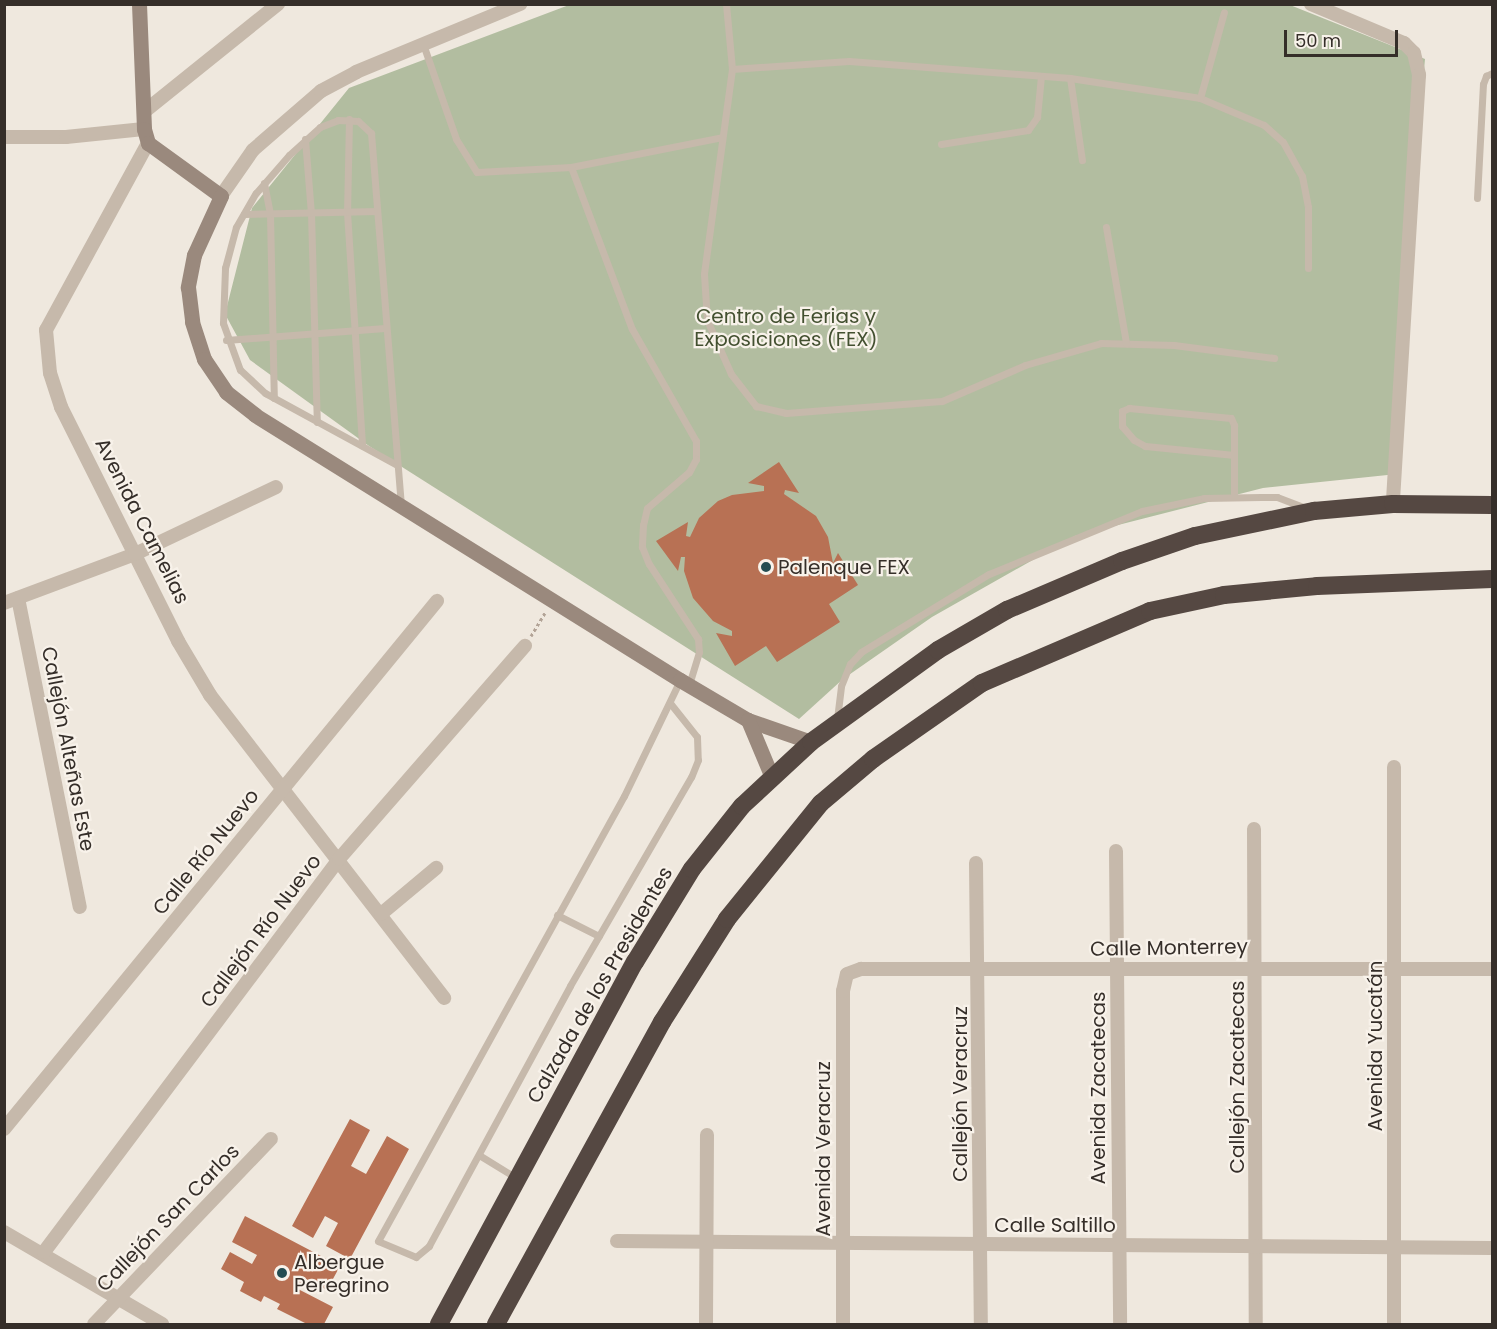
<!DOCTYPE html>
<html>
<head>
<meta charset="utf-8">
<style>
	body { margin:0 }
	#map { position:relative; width:1497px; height:1329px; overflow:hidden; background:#efe8de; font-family:Poppins,sans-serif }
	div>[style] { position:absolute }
	.green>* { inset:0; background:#b2bda0 }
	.building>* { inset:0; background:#b87154 }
	.path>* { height:3px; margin-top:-1.5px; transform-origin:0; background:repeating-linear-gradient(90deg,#b2a396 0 3px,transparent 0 6px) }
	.lane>* { height:7px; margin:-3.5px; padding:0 3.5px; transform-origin:3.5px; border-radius:3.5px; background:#c6b9ab }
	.street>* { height:14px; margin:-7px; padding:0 7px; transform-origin:7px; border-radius:7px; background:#c6b9ab }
	.secondary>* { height:15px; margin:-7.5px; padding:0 7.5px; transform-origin:7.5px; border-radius:7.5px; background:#9a897d }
	.highway>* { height:18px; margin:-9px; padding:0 9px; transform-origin:9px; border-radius:9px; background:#554842 }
	.dots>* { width:16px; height:16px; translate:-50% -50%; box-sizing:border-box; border:3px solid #f8f2ea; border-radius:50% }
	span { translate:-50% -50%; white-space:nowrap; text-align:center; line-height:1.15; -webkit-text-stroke:4.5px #f8f2ea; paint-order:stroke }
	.park-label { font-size:20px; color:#435030 }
	.street-label { font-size:20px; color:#352e29 }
	.poi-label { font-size:20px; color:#352e29 }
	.left { translate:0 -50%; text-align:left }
	.frame { position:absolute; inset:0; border:6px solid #352e29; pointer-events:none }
	.scale { position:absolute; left:1284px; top:30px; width:114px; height:27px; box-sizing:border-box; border:3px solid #352e29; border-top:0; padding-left:8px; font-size:18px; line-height:21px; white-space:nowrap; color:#352e29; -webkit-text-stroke:4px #f8f2ea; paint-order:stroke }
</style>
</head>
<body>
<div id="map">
	<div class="green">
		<i style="clip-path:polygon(569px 5px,1290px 5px,1425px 59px,1413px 189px,1397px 474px,1263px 488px,1075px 536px,932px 617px,843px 679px,799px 719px,369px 446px,250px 360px,225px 314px,252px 208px,349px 88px)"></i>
	</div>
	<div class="building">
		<i style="clip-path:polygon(779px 462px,799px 493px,785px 490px,784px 494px,816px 516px,828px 537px,833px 563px,838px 553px,858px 585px,829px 604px,840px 622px,777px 662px,766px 646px,735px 666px,716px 633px,732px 636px,732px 631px,713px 621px,693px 598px,684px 571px,685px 557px,681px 557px,678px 571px,656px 541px,688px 522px,686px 536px,690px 537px,699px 518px,718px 501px,732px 495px,764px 491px,764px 486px,748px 483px)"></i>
		<i style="clip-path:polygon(350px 1119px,370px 1130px,351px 1166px,366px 1174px,387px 1136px,409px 1149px,350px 1259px,326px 1246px,338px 1223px,325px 1216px,313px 1238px,292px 1226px)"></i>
		<i style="clip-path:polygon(245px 1216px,340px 1266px,327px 1290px,304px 1278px,298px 1289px,333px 1307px,324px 1324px,307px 1324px,277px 1309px,280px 1304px,264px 1296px,261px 1302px,240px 1291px,244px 1282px,221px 1269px,230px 1252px,252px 1264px,257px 1255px,232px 1242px)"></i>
	</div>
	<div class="path">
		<i style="left:531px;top:636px;width:27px;rotate:-59deg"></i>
	</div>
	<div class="lane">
		<i style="left:726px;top:4px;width:65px;rotate:84.7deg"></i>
		<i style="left:732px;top:69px;width:117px;rotate:-3.9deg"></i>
		<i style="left:849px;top:61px;width:222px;rotate:4.4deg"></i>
		<i style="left:1070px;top:78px;width:132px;rotate:8.7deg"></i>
		<i style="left:1200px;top:98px;width:69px;rotate:22.9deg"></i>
		<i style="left:1264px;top:125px;width:25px;rotate:42deg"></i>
		<i style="left:1283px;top:142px;width:39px;rotate:61deg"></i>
		<i style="left:1302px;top:176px;width:32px;rotate:79deg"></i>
		<i style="left:1308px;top:207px;width:61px;rotate:90deg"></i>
		<i style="left:423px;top:44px;width:101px;rotate:70.8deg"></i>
		<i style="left:456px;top:139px;width:39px;rotate:58deg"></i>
		<i style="left:477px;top:172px;width:94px;rotate:-3deg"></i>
		<i style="left:571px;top:167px;width:154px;rotate:-11.2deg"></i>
		<i style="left:732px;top:69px;width:207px;rotate:97.8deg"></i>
		<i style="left:704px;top:274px;width:46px;rotate:86.3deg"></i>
		<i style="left:707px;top:320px;width:59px;rotate:66deg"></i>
		<i style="left:731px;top:374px;width:41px;rotate:52deg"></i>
		<i style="left:756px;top:406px;width:31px;rotate:13deg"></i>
		<i style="left:786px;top:413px;width:156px;rotate:-4.4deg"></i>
		<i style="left:942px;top:401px;width:90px;rotate:-23.4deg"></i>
		<i style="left:1025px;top:365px;width:79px;rotate:-16.1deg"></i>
		<i style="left:1101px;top:343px;width:73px;rotate:1.6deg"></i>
		<i style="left:1174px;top:345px;width:101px;rotate:7.4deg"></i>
		<i style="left:1070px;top:78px;width:83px;rotate:81.7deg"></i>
		<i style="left:1200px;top:98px;width:89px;rotate:-74.4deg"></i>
		<i style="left:349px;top:119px;width:93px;rotate:91.2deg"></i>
		<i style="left:347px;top:212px;width:234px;rotate:86.3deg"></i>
		<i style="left:305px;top:139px;width:74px;rotate:85.4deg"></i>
		<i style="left:311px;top:213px;width:209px;rotate:88.4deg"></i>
		<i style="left:941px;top:144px;width:88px;rotate:-9.1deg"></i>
		<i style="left:1028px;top:130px;width:16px;rotate:-55deg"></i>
		<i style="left:1037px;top:117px;width:41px;rotate:-84.4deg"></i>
		<i style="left:571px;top:167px;width:173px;rotate:69.4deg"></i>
		<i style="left:632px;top:329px;width:129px;rotate:60.3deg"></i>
		<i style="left:696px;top:441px;width:18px;rotate:90deg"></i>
		<i style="left:696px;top:459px;width:15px;rotate:118deg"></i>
		<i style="left:689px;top:472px;width:55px;rotate:139.4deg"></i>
		<i style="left:647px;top:508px;width:17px;rotate:103deg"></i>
		<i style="left:643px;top:525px;width:22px;rotate:93deg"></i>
		<i style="left:642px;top:547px;width:18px;rotate:68deg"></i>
		<i style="left:649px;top:564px;width:90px;rotate:56.8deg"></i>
		<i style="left:698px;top:639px;width:13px;rotate:86deg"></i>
		<i style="left:699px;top:652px;width:34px;rotate:107deg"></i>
		<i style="left:264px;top:183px;width:32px;rotate:79deg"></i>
		<i style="left:270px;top:214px;width:184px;rotate:88.8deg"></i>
		<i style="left:1477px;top:198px;width:114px;rotate:-87deg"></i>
		<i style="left:1483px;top:84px;width:9px;rotate:-69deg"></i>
		<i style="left:1486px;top:76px;width:7px;rotate:-27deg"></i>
		<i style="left:244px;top:214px;width:133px;rotate:-1.3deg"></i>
		<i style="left:1106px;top:227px;width:118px;rotate:80.2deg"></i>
		<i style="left:226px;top:340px;width:159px;rotate:-4.3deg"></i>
		<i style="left:1234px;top:455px;width:89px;rotate:-174.2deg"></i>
		<i style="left:1145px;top:446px;width:13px;rotate:-151deg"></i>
		<i style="left:1134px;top:440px;width:18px;rotate:-131deg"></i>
		<i style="left:1122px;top:426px;width:15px;rotate:-90deg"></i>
		<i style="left:1122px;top:411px;width:8px;rotate:-23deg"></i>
		<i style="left:1129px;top:408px;width:102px;rotate:5.6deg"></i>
		<i style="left:1231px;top:418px;width:8px;rotate:67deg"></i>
		<i style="left:1234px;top:425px;width:72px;rotate:90deg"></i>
		<i style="left:397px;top:465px;width:150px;rotate:-151.4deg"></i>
		<i style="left:265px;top:393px;width:34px;rotate:-137deg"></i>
		<i style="left:240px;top:370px;width:50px;rotate:-109.9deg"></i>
		<i style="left:223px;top:323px;width:55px;rotate:-87.9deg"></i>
		<i style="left:225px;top:268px;width:42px;rotate:-75deg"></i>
		<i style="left:236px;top:227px;width:39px;rotate:-60deg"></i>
		<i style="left:256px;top:193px;width:50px;rotate:-49deg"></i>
		<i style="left:289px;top:155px;width:42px;rotate:-42.1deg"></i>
		<i style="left:320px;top:127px;width:19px;rotate:-21deg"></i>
		<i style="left:338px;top:120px;width:20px;rotate:3deg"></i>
		<i style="left:358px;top:121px;width:18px;rotate:43deg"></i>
		<i style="left:371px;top:133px;width:373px;rotate:85.4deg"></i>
		<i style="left:670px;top:703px;width:43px;rotate:51.5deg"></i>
		<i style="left:697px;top:737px;width:23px;rotate:88deg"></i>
		<i style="left:698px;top:760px;width:18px;rotate:112deg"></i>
		<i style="left:691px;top:777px;width:241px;rotate:120.1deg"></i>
		<i style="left:570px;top:986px;width:296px;rotate:118.5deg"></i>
		<i style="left:429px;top:1246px;width:17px;rotate:140deg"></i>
		<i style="left:416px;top:1257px;width:41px;rotate:-157.2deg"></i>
		<i style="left:378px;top:1241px;width:508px;rotate:-61.07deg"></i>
		<i style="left:624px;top:796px;width:129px;rotate:-64.2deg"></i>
		<i style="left:837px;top:719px;width:33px;rotate:-83deg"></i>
		<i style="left:841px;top:686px;width:24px;rotate:-68deg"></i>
		<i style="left:850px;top:664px;width:16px;rotate:-47deg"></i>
		<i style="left:861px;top:652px;width:150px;rotate:-31.4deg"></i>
		<i style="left:989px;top:574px;width:165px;rotate:-22.4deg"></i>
		<i style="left:1142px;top:511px;width:63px;rotate:-11.8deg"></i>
		<i style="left:1204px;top:498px;width:57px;rotate:-1deg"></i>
		<i style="left:1261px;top:497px;width:16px"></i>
		<i style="left:1277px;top:497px;width:31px;rotate:21deg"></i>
		<i style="left:557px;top:915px;width:47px;rotate:26.6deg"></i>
		<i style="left:479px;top:1155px;width:46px;rotate:31.6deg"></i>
	</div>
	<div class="street">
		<i style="left:1311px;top:4px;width:101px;rotate:22.8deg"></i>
		<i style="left:1404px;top:43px;width:14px;rotate:45deg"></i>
		<i style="left:1414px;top:53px;width:23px;rotate:77deg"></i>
		<i style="left:1419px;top:75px;width:430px;rotate:93.5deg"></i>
		<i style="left:145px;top:111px;width:171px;rotate:-38.8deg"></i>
		<i style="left:4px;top:137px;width:62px"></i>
		<i style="left:66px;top:137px;width:78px;rotate:-5.9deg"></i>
		<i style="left:148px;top:143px;width:213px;rotate:118.6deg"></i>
		<i style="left:46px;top:330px;width:43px;rotate:84.7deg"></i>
		<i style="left:50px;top:373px;width:36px;rotate:72deg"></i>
		<i style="left:61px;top:407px;width:262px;rotate:63.4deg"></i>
		<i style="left:178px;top:641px;width:63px;rotate:59.3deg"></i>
		<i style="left:210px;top:695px;width:383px;rotate:52.3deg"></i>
		<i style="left:221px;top:196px;width:56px;rotate:-55.2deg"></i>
		<i style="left:253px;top:150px;width:90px;rotate:-40.9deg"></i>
		<i style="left:321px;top:91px;width:40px;rotate:-28deg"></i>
		<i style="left:356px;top:72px;width:178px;rotate:-22.5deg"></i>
		<i style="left:18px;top:598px;width:315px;rotate:78.7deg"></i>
		<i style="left:4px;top:603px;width:140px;rotate:-20.5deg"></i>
		<i style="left:135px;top:554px;width:156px;rotate:-25.4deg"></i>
		<i style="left:1254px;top:829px;width:495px;rotate:89.8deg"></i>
		<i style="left:1116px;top:851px;width:473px;rotate:89.5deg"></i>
		<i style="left:976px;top:863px;width:461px;rotate:89.4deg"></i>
		<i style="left:381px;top:914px;width:72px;rotate:-39.9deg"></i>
		<i style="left:4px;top:1129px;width:683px;rotate:-50.65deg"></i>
		<i style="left:4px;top:1232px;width:183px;rotate:30.2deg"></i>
		<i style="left:617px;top:1241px;width:875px;rotate:0.46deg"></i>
		<i style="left:44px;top:1252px;width:491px;rotate:-53.1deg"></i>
		<i style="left:339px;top:859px;width:283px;rotate:-48.9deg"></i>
		<i style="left:94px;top:1324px;width:256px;rotate:-46.3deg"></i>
		<i style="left:706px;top:1324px;width:189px;rotate:-89.7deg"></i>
		<i style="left:843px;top:1324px;width:333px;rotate:-90deg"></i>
		<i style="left:843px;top:991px;width:17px;rotate:-77deg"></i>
		<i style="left:847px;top:974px;width:15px;rotate:-20deg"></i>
		<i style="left:861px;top:969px;width:631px"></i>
		<i style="left:1394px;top:1324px;width:557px;rotate:-90deg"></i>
	</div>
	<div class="secondary">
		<i style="left:139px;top:4px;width:125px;rotate:87.7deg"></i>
		<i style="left:144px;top:129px;width:15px;rotate:74deg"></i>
		<i style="left:148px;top:143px;width:90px;rotate:36deg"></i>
		<i style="left:221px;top:196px;width:65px;rotate:114.6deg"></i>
		<i style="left:194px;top:255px;width:33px;rotate:101deg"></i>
		<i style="left:188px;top:287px;width:35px;rotate:83deg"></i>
		<i style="left:192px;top:322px;width:39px;rotate:72deg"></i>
		<i style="left:204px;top:359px;width:40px;rotate:56deg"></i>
		<i style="left:226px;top:392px;width:37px;rotate:38deg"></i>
		<i style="left:255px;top:415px;width:501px;rotate:31.94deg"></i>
		<i style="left:680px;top:680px;width:79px;rotate:30.5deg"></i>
		<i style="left:748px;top:720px;width:67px;rotate:19.2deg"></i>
		<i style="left:748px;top:720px;width:60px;rotate:67.3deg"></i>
	</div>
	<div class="highway">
		<i style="left:439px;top:1324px;width:412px;rotate:-61.6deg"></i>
		<i style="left:635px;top:962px;width:109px;rotate:-58.5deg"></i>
		<i style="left:692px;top:869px;width:80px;rotate:-51.6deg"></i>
		<i style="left:742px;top:806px;width:94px;rotate:-42.8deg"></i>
		<i style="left:811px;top:742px;width:157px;rotate:-35.9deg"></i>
		<i style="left:938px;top:650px;width:80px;rotate:-30.1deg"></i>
		<i style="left:1007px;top:610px;width:125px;rotate:-23.1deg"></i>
		<i style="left:1122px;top:561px;width:77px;rotate:-18.9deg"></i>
		<i style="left:1195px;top:536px;width:122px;rotate:-11.9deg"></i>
		<i style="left:1314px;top:511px;width:79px;rotate:-5.1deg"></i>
		<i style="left:1393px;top:504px;width:99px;rotate:0.6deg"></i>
		<i style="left:496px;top:1324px;width:345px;rotate:-61.2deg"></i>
		<i style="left:662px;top:1022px;width:122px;rotate:-57.7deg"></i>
		<i style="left:727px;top:919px;width:149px;rotate:-51deg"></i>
		<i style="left:821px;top:803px;width:68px;rotate:-40.2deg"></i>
		<i style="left:873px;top:759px;width:133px;rotate:-34.9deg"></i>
		<i style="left:982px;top:683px;width:183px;rotate:-23.2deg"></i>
		<i style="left:1150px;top:611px;width:76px;rotate:-12.2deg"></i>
		<i style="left:1224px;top:595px;width:93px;rotate:-5.5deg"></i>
		<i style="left:1317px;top:586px;width:175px;rotate:-2.3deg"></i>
	</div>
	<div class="dots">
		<i style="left:766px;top:567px;background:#244d52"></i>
		<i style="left:282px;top:1273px;background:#244d52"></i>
	</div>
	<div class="park-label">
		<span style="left:786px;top:328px">Centro de Ferias y<br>Exposiciones (FEX)</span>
	</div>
	<div class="street-label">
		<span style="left:142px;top:521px;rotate:63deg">Avenida Camelias</span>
		<span style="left:68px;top:749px;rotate:79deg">Callejón Alteñas Este</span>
		<span style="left:206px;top:852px;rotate:-51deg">Calle Río Nuevo</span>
		<span style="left:261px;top:931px;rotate:-53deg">Callejón Río Nuevo</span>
		<span style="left:1169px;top:948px;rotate:-1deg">Calle Monterrey</span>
		<span style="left:600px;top:985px;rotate:-60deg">Calzada de los Presidentes</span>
		<span style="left:1375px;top:1046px;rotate:-90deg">Avenida Yucatán</span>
		<span style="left:1237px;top:1077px;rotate:-90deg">Callejón Zacatecas</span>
		<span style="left:1098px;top:1088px;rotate:-90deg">Avenida Zacatecas</span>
		<span style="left:960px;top:1094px;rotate:-90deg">Callejón Veracruz</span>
		<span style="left:823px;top:1149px;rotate:-90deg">Avenida Veracruz</span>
		<span style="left:168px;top:1218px;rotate:-46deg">Callejón San Carlos</span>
		<span style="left:1055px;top:1225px">Calle Saltillo</span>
	</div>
	<div class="poi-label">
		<span class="left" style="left:778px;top:567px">Palenque FEX</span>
		<span class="left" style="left:294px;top:1274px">Albergue<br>Peregrino</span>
	</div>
	<div class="frame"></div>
	<div class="scale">50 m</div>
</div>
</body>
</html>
